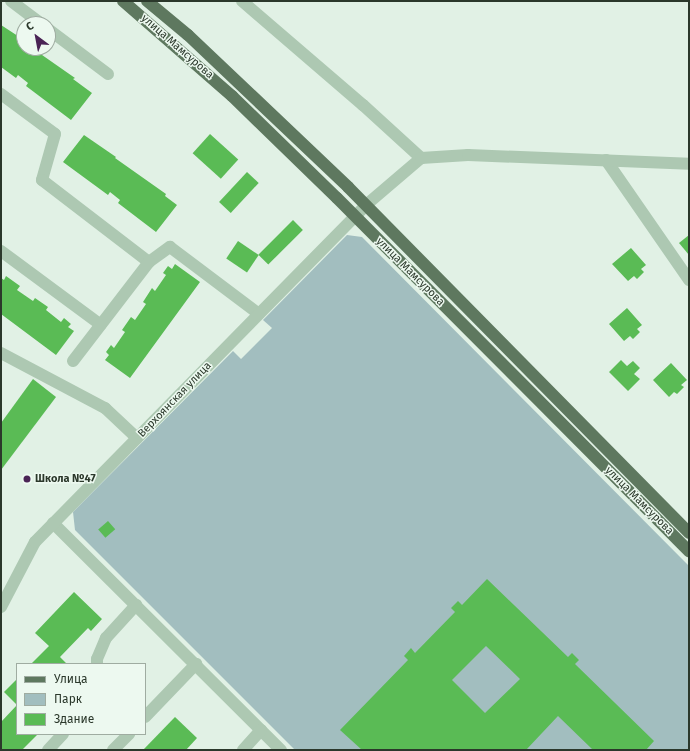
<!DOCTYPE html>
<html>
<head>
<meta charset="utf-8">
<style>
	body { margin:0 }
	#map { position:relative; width:690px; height:751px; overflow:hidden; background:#e1f1e5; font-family:"Fira Sans",sans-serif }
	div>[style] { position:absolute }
	.green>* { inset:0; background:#a2bebf }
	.building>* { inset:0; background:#5abb55; transform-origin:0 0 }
	.minor>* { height:12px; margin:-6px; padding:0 6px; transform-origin:6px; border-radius:6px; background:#adc8b2 }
	.major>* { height:12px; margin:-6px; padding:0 6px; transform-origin:6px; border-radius:6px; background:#5e785f }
	.dots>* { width:11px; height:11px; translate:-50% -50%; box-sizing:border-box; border:2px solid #edf9f0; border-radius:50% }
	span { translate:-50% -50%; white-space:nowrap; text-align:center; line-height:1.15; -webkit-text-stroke:3px #edf9f0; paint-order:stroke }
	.street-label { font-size:11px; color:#2b382b }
	.poi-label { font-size:11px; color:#2b382b; font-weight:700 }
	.left { translate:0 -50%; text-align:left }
	.frame { position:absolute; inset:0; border:2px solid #2b382b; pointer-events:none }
	.legend { position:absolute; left:16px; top:663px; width:130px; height:72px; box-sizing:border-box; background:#edf9f0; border:1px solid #9faca1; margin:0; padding:5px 7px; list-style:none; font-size:12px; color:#2b382b }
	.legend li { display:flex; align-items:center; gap:8px; height:20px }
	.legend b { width:20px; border:1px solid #9faca1 }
	.north { position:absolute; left:16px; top:16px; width:40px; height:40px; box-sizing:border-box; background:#edf9f0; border:1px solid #9faca1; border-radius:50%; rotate:328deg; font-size:11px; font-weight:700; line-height:16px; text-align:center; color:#2b382b }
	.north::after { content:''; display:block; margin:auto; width:14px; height:18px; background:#4a2455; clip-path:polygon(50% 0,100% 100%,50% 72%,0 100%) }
</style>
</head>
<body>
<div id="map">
	<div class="green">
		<i style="clip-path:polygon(347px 235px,362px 237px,689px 566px,689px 750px,295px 750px,75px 530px,73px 512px,233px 351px,241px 359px,272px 328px,263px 320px)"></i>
	</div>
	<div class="building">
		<i style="clip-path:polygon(1px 25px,24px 40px,24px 48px,32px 48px,75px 78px,73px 79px,92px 93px,71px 120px,26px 86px,28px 83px,18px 75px,16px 78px,1px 67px)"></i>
		<i style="left:210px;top:134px;width:38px;height:26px;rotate:42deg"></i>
		<i style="clip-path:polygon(84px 135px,116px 157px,115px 158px,166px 194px,165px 196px,177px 205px,156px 232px,118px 203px,120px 200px,110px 192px,108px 195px,63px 162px)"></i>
		<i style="left:247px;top:172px;width:16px;height:41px;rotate:43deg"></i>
		<i style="left:293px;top:220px;width:14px;height:49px;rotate:45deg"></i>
		<i style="clip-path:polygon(689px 235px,689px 255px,679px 243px)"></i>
		<i style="left:238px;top:241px;width:25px;height:21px;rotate:34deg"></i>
		<i style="clip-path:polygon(631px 248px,646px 265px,641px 269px,644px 272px,637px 279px,634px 276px,628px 281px,612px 264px)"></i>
		<i style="clip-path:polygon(175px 264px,200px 282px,130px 378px,105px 360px,109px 355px,106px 352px,111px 345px,114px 348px,125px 332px,122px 330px,131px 317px,135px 320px,146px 304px,143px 302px,152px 288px,155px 291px,166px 275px,163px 273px,168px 266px,172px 269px)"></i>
		<i style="clip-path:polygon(6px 276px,20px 286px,17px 290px,33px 301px,35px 298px,48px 307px,46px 310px,61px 322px,64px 318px,71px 324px,68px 327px,74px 331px,56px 355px,1px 314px,1px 278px,4px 280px)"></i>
		<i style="clip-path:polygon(627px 308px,642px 325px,637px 329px,640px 332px,633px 339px,630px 336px,624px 341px,609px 324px)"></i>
		<i style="clip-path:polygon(621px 360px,627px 366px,633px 361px,640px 368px,634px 374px,640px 379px,628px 391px,609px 372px)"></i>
		<i style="clip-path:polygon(671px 363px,687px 380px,681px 385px,684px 387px,677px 394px,674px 392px,669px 397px,653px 380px)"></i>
		<i style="clip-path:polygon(33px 379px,56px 397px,1px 470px,1px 423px)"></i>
		<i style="left:108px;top:521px;width:11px;height:13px;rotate:49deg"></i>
		<i style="clip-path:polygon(evenodd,487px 579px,568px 657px,572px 653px,579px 660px,575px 664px,654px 741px,646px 750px,593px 750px,558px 716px,526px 750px,362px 750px,340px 730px,408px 660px,404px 656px,411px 648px,415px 653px,455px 612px,451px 608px,458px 601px,462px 605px,487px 579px,486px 646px,520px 679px,485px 713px,452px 680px,486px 646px)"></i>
		<i style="clip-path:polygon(74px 592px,102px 619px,91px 631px,88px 628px,60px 657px,67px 664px,31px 664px,49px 646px,35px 633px)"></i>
		<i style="clip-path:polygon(17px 679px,17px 705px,4px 692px)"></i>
		<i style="clip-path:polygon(17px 705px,17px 734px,38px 734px,22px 750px,1px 750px,1px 722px)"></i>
		<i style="clip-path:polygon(175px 717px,197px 738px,186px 750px,143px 750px)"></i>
	</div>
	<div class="minor">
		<i style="left:11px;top:1px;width:38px;rotate:37deg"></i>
		<i style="left:242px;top:1px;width:160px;rotate:40.7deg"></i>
		<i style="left:363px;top:105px;width:79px;rotate:42.4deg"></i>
		<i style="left:48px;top:29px;width:75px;rotate:36.9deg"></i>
		<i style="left:1px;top:94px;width:67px;rotate:36.5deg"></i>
		<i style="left:55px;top:134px;width:48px;rotate:105.8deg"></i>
		<i style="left:42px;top:180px;width:135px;rotate:37.5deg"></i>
		<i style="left:149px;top:262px;width:26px;rotate:-36deg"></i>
		<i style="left:170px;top:247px;width:111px;rotate:37deg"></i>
		<i style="left:606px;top:160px;width:146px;rotate:55.3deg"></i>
		<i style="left:1px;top:251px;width:124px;rotate:36.5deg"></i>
		<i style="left:1px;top:353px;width:118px;rotate:27.9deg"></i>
		<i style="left:105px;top:408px;width:44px;rotate:43.2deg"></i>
		<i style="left:73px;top:361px;width:125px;rotate:-52.5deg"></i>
		<i style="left:53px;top:523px;width:322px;rotate:44.9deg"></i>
		<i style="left:1px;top:607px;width:73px;rotate:-62.4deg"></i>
		<i style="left:35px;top:542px;width:472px;rotate:-45.5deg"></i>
		<i style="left:366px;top:205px;width:72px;rotate:-40.5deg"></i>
		<i style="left:421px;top:158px;width:47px;rotate:-3.7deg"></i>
		<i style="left:468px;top:155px;width:221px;rotate:2.3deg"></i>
		<i style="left:97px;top:664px;width:5px;rotate:-90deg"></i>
		<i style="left:97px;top:659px;width:23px;rotate:-67deg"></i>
		<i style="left:106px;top:638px;width:45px;rotate:-47.7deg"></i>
		<i style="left:145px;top:717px;width:74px;rotate:-46.1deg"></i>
		<i style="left:48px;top:750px;width:22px;rotate:-47deg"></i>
		<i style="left:113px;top:750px;width:23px;rotate:-45deg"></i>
		<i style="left:243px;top:750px;width:27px;rotate:-48deg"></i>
	</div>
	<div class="major">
		<i style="left:123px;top:1px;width:145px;rotate:41.1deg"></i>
		<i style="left:232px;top:96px;width:146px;rotate:44.2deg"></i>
		<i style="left:337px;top:198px;width:499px;rotate:45.1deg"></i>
		<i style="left:147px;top:1px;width:53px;rotate:39.7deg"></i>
		<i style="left:188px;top:35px;width:221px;rotate:43.5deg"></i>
		<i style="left:348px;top:187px;width:486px;rotate:45.4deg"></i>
	</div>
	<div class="dots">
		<i style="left:27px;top:479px;background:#4a2455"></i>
	</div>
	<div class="street-label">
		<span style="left:177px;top:47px;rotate:41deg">улица Мамсурова</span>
		<span style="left:410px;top:272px;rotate:45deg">улица Мамсурова</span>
		<span style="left:175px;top:400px;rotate:-46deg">Верхоянская улица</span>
		<span style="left:639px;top:501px;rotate:45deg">улица Мамсурова</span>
	</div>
	<div class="poi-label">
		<span class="left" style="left:35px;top:479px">Школа №47</span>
	</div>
	<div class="frame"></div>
	<ul class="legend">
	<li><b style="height:5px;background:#5e785f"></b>Улица</li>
	<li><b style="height:11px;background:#a2bebf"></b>Парк</li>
	<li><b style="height:11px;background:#5abb55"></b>Здание</li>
	</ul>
	<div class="north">С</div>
</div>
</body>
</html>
